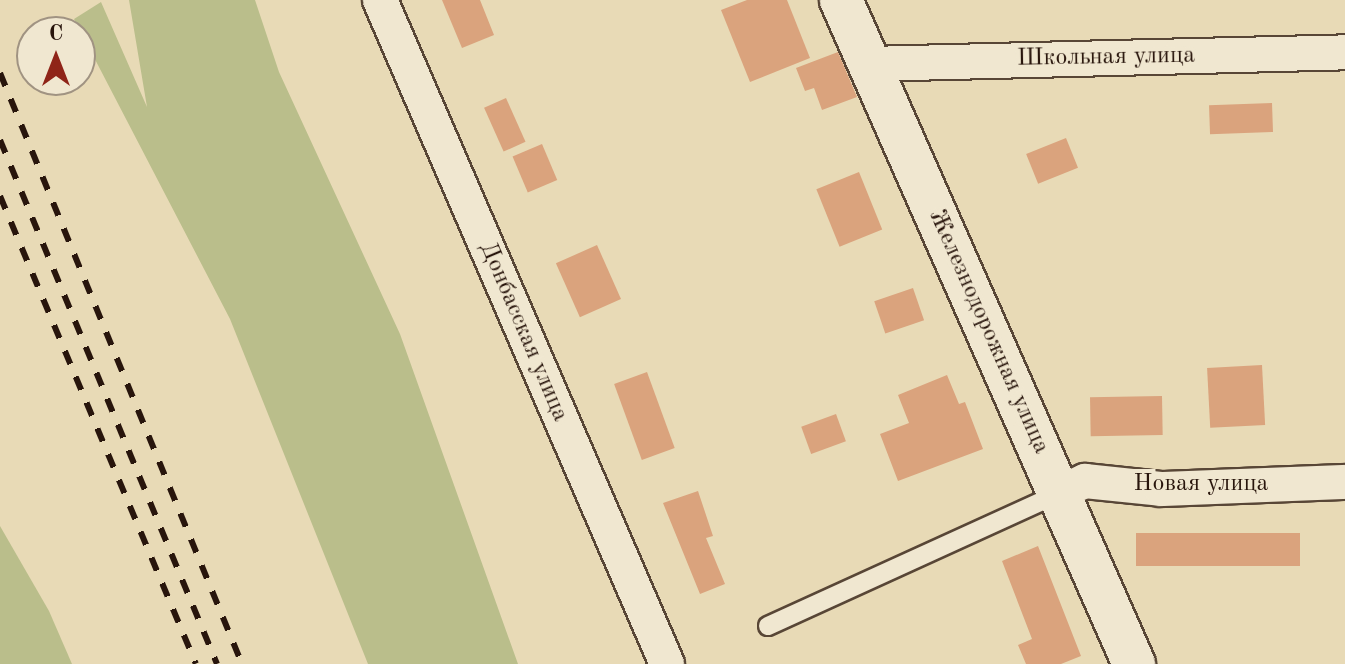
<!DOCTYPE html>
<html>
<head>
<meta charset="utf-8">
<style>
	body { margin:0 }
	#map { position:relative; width:1345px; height:664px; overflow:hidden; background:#e8dab6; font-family:"Old Standard TT",serif }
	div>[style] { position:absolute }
	.green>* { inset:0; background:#babe8b }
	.building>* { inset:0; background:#daa37d; transform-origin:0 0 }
	.roads { filter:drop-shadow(2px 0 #584636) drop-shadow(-2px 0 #584636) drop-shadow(0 2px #584636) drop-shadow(0 -2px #584636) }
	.service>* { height:18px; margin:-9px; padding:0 9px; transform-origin:9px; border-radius:9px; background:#f0e7d0 }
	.minor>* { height:34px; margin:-17px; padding:0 17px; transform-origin:17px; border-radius:17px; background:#f0e7d0 }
	.tertiary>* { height:42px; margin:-21px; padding:0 21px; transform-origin:21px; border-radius:21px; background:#f0e7d0 }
	.rail>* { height:6px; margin-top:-3px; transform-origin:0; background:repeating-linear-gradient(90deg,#28150c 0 14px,transparent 0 28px) }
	span { translate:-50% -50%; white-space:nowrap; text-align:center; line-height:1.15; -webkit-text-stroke:8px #f0e7d0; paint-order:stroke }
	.street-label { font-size:24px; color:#28150c }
	.north { position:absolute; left:16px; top:16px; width:80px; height:80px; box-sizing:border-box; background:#f0e7d0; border:2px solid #a09382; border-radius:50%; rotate:0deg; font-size:22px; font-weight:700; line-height:32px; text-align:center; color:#28150c }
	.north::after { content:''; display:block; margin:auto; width:28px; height:36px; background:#8f2418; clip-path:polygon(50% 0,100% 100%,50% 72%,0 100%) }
</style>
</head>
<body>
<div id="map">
	<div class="green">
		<i style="clip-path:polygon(129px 0,255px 0,279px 72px,400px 334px,518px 664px,368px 664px,230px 319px,74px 19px,101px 2px,147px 107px)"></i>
		<i style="clip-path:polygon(0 526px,49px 611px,72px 664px,0 664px)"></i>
	</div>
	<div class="building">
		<i style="clip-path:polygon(442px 0,480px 0,494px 35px,462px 48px)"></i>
		<i style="clip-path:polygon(747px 0,787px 0,810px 58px,750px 82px,721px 10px)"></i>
		<i style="clip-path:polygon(838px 52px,857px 97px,822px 110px,814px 88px,805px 91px,796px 68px)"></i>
		<i style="left:506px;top:98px;width:48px;height:24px;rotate:66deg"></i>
		<i style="left:1272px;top:103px;width:29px;height:63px;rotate:88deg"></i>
		<i style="left:1066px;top:138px;width:32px;height:43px;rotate:68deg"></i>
		<i style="left:542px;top:144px;width:39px;height:32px;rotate:67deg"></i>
		<i style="left:859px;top:172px;width:62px;height:46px;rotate:68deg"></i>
		<i style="left:597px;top:245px;width:59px;height:45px;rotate:66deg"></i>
		<i style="left:913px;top:288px;width:34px;height:41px;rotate:71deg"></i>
		<i style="left:1262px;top:365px;width:60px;height:55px;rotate:87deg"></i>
		<i style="left:647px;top:372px;width:81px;height:35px;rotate:70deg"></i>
		<i style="clip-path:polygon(947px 375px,959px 404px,965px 402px,983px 449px,898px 481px,880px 434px,909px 423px,898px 395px)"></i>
		<i style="left:1162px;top:396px;width:39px;height:72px;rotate:89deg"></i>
		<i style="left:836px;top:414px;width:29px;height:37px;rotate:70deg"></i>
		<i style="clip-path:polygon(698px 491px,713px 536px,706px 538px,725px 584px,700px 594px,663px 503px)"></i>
		<i style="left:1300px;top:533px;width:33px;height:164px;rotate:90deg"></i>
		<i style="clip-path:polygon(1038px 546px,1081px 656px,1061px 664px,1026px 664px,1018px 645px,1032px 639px,1002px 561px)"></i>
	</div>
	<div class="roads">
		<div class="service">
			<i style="left:768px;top:626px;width:321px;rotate:-24.5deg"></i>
		</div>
		<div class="minor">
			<i style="left:380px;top:0;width:723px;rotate:66.62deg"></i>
			<i style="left:868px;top:64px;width:477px;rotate:-1.4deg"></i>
			<i style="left:1060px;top:493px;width:28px;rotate:-26deg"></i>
			<i style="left:1085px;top:481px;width:76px;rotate:6deg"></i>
			<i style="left:1161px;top:489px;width:184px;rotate:-2.2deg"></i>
		</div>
		<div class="tertiary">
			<i style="left:841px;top:0;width:726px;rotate:66.19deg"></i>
		</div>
	</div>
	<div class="rail">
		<i style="left:0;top:73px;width:639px;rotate:67.73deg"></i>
		<i style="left:0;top:140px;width:567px;rotate:67.5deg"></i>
		<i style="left:0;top:196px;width:507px;rotate:67.28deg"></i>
	</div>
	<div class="street-label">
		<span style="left:1106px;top:58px;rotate:-1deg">Школьная улица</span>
		<span style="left:523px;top:332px;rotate:67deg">Донбасская улица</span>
		<span style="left:988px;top:332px;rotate:66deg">Железнодорожная улица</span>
		<span style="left:1201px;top:485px">Новая улица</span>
	</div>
	<div class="north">С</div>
</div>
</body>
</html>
